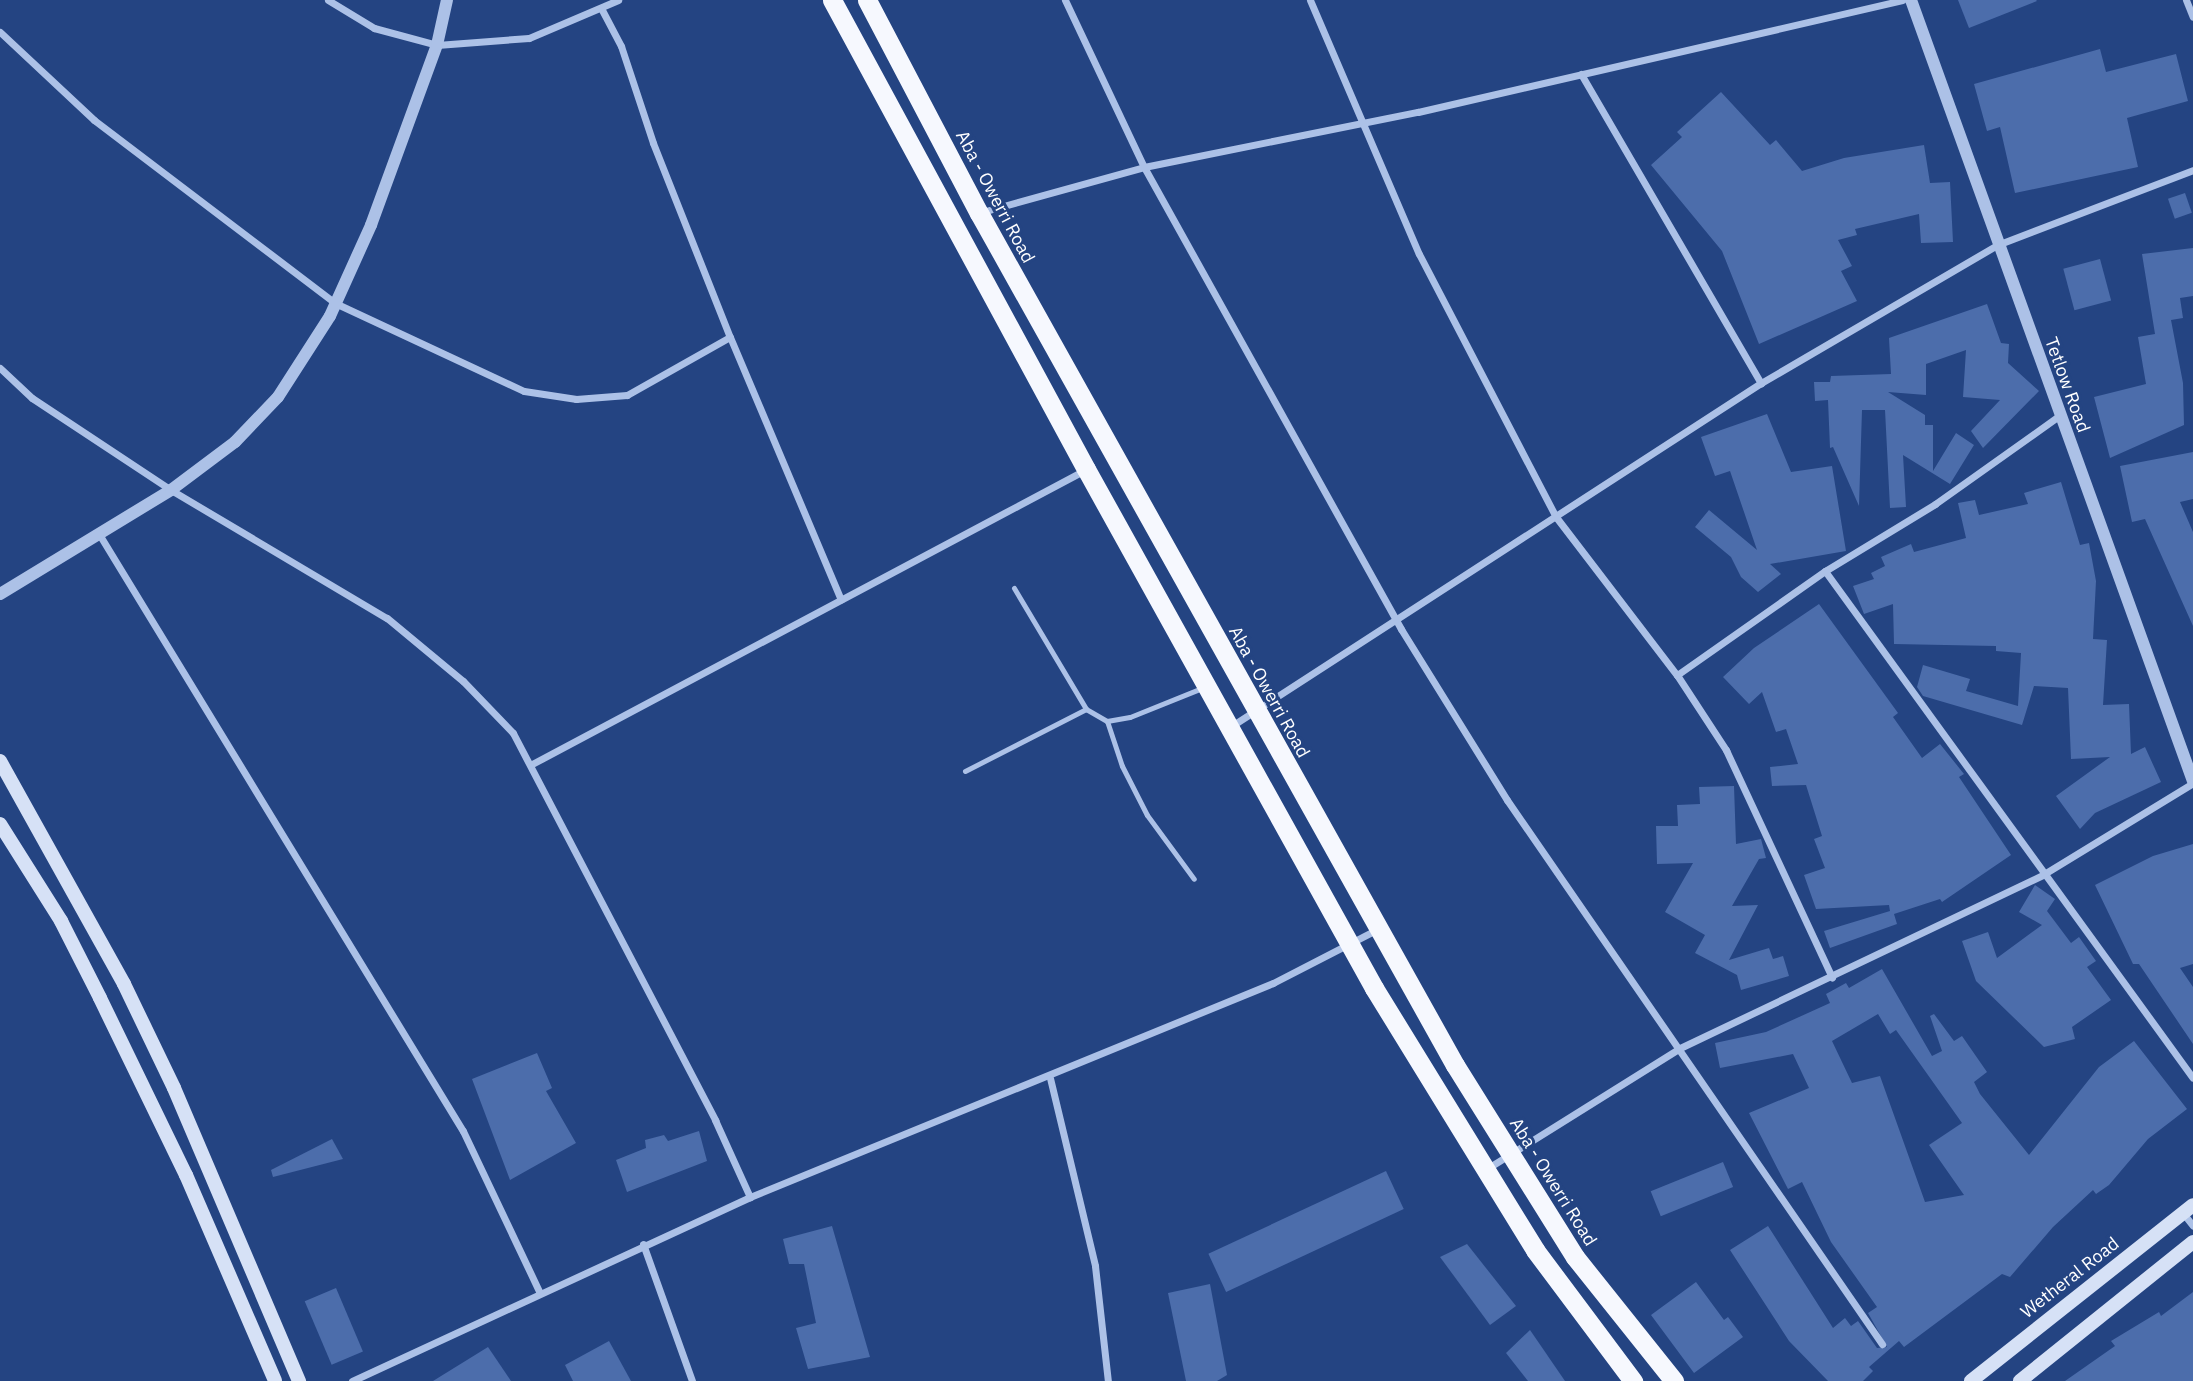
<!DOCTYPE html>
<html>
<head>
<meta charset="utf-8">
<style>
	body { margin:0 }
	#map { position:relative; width:2193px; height:1381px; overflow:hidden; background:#244482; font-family:"IBM Plex Sans",sans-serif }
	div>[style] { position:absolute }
	.building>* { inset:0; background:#4c6dab; transform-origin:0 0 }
	.service>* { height:5px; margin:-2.5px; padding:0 2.5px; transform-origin:2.5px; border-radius:2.5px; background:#acc1e7 }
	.minor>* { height:7px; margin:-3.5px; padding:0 3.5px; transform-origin:3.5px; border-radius:3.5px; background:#acc1e7 }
	.tertiary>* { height:12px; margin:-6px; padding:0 6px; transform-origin:6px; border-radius:6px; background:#acc1e7 }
	.secondary>* { height:14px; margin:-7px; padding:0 7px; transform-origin:7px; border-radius:7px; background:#d6e1f6 }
	.trunk>* { height:19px; margin:-9.5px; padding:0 9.5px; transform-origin:9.5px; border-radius:9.5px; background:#f6f8fe }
	span { translate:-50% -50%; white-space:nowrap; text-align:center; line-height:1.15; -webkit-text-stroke:6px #244482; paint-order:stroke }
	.street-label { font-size:18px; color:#fff }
</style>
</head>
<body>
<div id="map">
	<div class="building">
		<i style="clip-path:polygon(1958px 0,2036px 0,2037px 1px,1969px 28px)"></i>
		<i style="clip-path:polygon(2100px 49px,2106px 72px,2176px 54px,2188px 101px,2127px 118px,2138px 167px,2015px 193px,2000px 127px,1987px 131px,1974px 84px)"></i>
		<i style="clip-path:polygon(1721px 92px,1770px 145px,1776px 140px,1802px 171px,1844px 158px,1924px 145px,1930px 183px,1950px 182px,1953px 242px,1921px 243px,1919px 214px,1855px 229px,1857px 235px,1838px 240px,1852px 266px,1841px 271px,1857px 301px,1759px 344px,1722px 251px,1651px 165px,1682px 137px,1677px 132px)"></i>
		<i style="left:2185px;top:193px;width:21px;height:18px;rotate:71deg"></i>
		<i style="clip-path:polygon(2193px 248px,2193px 296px,2180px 298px,2183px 318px,2171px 320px,2183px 383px,2184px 425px,2110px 458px,2094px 397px,2146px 384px,2138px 337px,2155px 334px,2142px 254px)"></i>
		<i style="left:2100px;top:259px;width:43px;height:38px;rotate:75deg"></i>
		<i style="clip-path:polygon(1987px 304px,2001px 343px,2009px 344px,2008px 363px,2039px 391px,1983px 448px,1971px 431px,2000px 400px,1963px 397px,1966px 350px,1926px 364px,1926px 395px,1888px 392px,1925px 415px,1925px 425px,1933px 425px,1933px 471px,1956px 433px,1974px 445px,1950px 484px,1903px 455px,1906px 507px,1890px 508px,1885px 410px,1862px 410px,1859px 506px,1833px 447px,1830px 448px,1828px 400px,1815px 401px,1814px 382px,1830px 382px,1831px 376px,1891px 374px,1889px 338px)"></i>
		<i style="clip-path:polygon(1767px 414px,1791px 472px,1832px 466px,1846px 551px,1770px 564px,1781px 574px,1758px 592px,1741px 577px,1731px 557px,1695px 527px,1709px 510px,1757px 550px,1730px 471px,1715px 476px,1701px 437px)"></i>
		<i style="clip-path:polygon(2193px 452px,2193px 499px,2180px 502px,2193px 532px,2193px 626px,2145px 519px,2132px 522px,2120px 466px)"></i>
		<i style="clip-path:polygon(2061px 482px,2080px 545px,2089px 543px,2096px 581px,2093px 639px,2107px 640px,2103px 705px,2129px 704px,2131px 754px,2145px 747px,2161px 782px,2095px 813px,2080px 829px,2056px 796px,2110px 757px,2071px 759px,2068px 688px,2034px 686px,2022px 725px,1923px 696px,1917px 687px,1923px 665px,1970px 679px,1966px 691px,2018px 706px,2021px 653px,1996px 651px,1996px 646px,1894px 644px,1893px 604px,1864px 614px,1853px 586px,1874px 579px,1871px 573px,1885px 566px,1881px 557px,1911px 544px,1914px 552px,1966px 538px,1958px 503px,1975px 500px,1979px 515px,2028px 504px,2024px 493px)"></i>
		<i style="clip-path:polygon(1819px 604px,1898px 713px,1893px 717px,1922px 758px,1940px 744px,1964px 774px,1959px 777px,2011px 855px,1942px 902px,1940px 899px,1894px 914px,1897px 924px,1830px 948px,1824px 931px,1890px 911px,1889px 905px,1816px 909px,1804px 875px,1825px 868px,1814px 839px,1822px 836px,1806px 785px,1772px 786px,1770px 767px,1798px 764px,1786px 729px,1776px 732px,1762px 692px,1749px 704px,1723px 677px,1754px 648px)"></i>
		<i style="clip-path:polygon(1734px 786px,1736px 844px,1761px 839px,1766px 858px,1759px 859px,1732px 906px,1758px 905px,1729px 960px,1769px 948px,1773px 959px,1783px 956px,1789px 976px,1741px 990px,1737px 975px,1695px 953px,1705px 935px,1665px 912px,1693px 863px,1657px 864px,1656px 826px,1678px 826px,1677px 805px,1700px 804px,1699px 787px)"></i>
		<i style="clip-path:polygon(2193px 844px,2193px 964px,2180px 968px,2193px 987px,2193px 1044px,2139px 964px,2133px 964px,2095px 885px,2153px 856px)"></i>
		<i style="clip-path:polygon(2035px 885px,2055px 899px,2047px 911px,2071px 943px,2079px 937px,2096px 961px,2087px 967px,2111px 1000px,2072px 1027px,2075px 1039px,2044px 1047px,1976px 981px,1962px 941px,1988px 932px,1997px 958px,2042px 925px,2019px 912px)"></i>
		<i style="clip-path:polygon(evenodd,1882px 969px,1932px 1056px,1942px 1051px,1930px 1016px,1934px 1014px,1954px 1041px,1962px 1036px,1987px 1072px,1974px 1082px,1980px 1094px,2029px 1155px,2099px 1067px,2134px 1041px,2187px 1109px,2148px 1139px,2109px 1185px,2096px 1194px,2093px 1190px,2053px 1227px,2010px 1277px,2002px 1274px,1904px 1347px,1899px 1341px,1869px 1367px,1873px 1371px,1863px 1381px,1828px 1381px,1789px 1341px,1730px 1250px,1768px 1226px,1833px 1328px,1845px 1318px,1851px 1326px,1858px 1321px,1877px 1348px,1887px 1347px,1868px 1313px,1877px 1307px,1831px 1242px,1802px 1182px,1788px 1189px,1749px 1113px,1809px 1088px,1793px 1054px,1720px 1068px,1715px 1043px,1766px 1032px,1830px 1003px,1826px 994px,1846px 983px,1849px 988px,1882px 969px,1878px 1014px,1890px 1034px,1896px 1030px,1962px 1123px,1929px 1145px,1964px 1195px,1925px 1202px,1880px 1076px,1852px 1083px,1832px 1041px,1878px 1014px)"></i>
		<i style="clip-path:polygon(537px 1053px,552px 1088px,546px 1091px,576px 1143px,510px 1180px,472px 1079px)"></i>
		<i style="clip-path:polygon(699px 1131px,707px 1161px,627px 1192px,616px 1160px,646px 1148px,645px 1140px,664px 1135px,668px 1141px)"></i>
		<i style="clip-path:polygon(332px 1139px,343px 1159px,273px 1177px,271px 1170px)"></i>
		<i style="left:1723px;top:1162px;width:27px;height:78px;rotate:68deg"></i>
		<i style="left:1386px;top:1171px;width:42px;height:196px;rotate:65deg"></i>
		<i style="clip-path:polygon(832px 1226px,870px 1357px,808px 1369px,796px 1328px,816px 1323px,804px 1264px,789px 1264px,783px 1239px)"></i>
		<i style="clip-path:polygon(1467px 1244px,1516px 1306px,1490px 1325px,1440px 1257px)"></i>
		<i style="clip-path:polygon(1696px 1282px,1724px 1320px,1728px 1317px,1743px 1337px,1694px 1373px,1651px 1315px)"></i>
		<i style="clip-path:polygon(1210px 1284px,1227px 1375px,1217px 1381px,1186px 1381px,1168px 1293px)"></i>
		<i style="left:336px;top:1288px;width:69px;height:34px;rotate:67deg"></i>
		<i style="clip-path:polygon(2193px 1292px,2193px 1381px,2065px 1381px,2115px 1346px,2111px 1341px,2159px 1312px,2161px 1316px)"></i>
		<i style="clip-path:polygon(1530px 1330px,1565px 1381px,1528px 1381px,1506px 1353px)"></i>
		<i style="clip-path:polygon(609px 1341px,631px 1381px,573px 1381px,565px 1365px)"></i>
		<i style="clip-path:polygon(488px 1347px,511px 1381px,433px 1381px)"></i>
	</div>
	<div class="service">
		<i style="left:1014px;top:588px;width:141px;rotate:59.2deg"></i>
		<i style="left:1086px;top:709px;width:24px;rotate:30deg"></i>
		<i style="left:1107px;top:721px;width:23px;rotate:-10deg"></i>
		<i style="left:1130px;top:717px;width:78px;rotate:-21.9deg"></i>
		<i style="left:1107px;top:721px;width:47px;rotate:71.6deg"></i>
		<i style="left:1122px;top:766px;width:55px;rotate:63deg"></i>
		<i style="left:1147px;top:815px;width:79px;rotate:53.7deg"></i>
		<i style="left:965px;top:771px;width:136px;rotate:-27.1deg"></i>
	</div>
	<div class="minor">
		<i style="left:328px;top:0;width:54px;rotate:31.3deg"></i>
		<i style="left:374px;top:28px;width:65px;rotate:15.1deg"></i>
		<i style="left:437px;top:45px;width:92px;rotate:-4.4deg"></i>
		<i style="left:529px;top:38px;width:97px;rotate:-23.1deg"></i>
		<i style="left:1065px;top:0;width:185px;rotate:64.7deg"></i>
		<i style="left:1144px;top:167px;width:529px;rotate:60.91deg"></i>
		<i style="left:1401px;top:629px;width:201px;rotate:58.2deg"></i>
		<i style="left:1507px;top:800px;width:661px;rotate:55.42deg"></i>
		<i style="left:1310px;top:0;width:276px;rotate:66.8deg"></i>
		<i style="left:1419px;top:254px;width:297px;rotate:62.5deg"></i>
		<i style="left:1556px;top:517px;width:199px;rotate:52.6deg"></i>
		<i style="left:1677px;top:675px;width:90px;rotate:56.8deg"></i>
		<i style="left:1726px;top:750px;width:251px;rotate:65deg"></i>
		<i style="left:2186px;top:0;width:18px;rotate:68deg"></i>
		<i style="left:601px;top:8px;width:43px;rotate:62.2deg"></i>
		<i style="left:621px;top:46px;width:102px;rotate:71.7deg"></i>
		<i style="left:653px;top:143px;width:209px;rotate:68.4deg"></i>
		<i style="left:730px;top:337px;width:285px;rotate:67.1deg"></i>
		<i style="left:0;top:32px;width:129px;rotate:43.1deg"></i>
		<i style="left:94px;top:120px;width:303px;rotate:37.2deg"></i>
		<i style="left:335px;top:303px;width:208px;rotate:25deg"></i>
		<i style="left:524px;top:391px;width:53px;rotate:8.7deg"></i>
		<i style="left:576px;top:399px;width:51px;rotate:-4.5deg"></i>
		<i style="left:627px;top:395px;width:118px;rotate:-29.4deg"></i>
		<i style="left:1581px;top:74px;width:358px;rotate:59.8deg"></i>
		<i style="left:982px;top:212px;width:168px;rotate:-15.5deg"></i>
		<i style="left:1144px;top:167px;width:279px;rotate:-11.4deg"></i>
		<i style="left:1418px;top:112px;width:497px;rotate:-13deg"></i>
		<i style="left:0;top:368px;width:44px;rotate:43.2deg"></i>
		<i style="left:32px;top:398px;width:167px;rotate:33.5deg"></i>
		<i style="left:171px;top:490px;width:251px;rotate:30.7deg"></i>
		<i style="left:387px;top:618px;width:99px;rotate:39.7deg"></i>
		<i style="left:463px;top:681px;width:72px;rotate:46.1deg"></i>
		<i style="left:513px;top:733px;width:437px;rotate:62.4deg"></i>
		<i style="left:715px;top:1120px;width:85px;rotate:65.6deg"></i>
		<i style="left:99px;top:534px;width:699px;rotate:58.63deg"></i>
		<i style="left:463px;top:1131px;width:177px;rotate:64.6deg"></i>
		<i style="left:1825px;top:571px;width:626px;rotate:54.03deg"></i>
		<i style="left:1677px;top:675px;width:181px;rotate:-35.1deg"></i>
		<i style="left:1825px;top:571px;width:129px;rotate:-31.3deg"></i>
		<i style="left:1935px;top:504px;width:152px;rotate:-35.4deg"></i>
		<i style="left:1230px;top:727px;width:633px;rotate:-32.94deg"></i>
		<i style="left:1761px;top:383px;width:273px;rotate:-30.3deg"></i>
		<i style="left:1997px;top:245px;width:210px;rotate:-20.9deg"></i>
		<i style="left:532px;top:764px;width:626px;rotate:-28deg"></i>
		<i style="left:1050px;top:1078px;width:193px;rotate:76.5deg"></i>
		<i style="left:1095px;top:1266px;width:116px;rotate:83.6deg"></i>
		<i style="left:1488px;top:1168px;width:226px;rotate:-32deg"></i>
		<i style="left:1680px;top:1048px;width:403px;rotate:-25.5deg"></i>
		<i style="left:2044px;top:874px;width:175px;rotate:-31.4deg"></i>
		<i style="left:2183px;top:1213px;width:16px;rotate:52deg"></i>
		<i style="left:643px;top:1244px;width:145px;rotate:70.3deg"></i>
		<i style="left:352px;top:1381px;width:438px;rotate:-24.8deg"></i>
		<i style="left:750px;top:1197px;width:565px;rotate:-22.25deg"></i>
		<i style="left:1273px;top:983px;width:116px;rotate:-27.2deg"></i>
	</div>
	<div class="tertiary">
		<i style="left:1911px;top:0;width:830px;rotate:70.15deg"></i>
		<i style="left:0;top:594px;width:200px;rotate:-31.3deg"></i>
		<i style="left:171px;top:490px;width:80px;rotate:-36.9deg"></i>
		<i style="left:235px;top:442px;width:62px;rotate:-46.3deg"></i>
		<i style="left:278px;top:397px;width:96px;rotate:-57.3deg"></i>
		<i style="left:330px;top:316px;width:100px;rotate:-65.7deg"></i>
		<i style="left:371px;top:225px;width:192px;rotate:-69.9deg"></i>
		<i style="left:437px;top:45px;width:46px;rotate:-77.5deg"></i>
	</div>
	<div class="secondary">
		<i style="left:0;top:761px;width:255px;rotate:60.9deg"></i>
		<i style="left:124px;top:984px;width:115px;rotate:64.3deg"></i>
		<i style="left:174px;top:1088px;width:319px;rotate:66.9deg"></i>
		<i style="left:0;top:824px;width:115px;rotate:57.8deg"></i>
		<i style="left:61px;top:921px;width:86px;rotate:63.1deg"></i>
		<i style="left:100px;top:998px;width:197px;rotate:64.1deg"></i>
		<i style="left:186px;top:1175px;width:224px;rotate:66.6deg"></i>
		<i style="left:1971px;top:1381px;width:283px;rotate:-38.4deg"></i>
		<i style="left:2020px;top:1381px;width:222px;rotate:-38.8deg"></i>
	</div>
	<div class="trunk">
		<i style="left:832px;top:0;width:533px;rotate:61.56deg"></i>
		<i style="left:1086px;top:469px;width:594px;rotate:60.97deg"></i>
		<i style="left:1374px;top:988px;width:308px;rotate:58.4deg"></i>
		<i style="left:1535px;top:1250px;width:164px;rotate:53.2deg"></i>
		<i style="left:867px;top:0;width:241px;rotate:62.3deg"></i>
		<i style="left:979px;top:213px;width:976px;rotate:60.81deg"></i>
		<i style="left:1455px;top:1065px;width:226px;rotate:58deg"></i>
		<i style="left:1575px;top:1257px;width:159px;rotate:51.4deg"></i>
	</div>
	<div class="street-label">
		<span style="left:995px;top:197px;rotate:62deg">Aba - Owerri Road</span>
		<span style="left:2067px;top:385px;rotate:70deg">Tetlow Road</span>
		<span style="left:1269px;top:692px;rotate:61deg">Aba - Owerri Road</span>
		<span style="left:1553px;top:1182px;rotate:58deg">Aba - Owerri Road</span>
		<span style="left:2070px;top:1278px;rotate:-38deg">Wetheral Road</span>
	</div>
</div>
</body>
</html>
